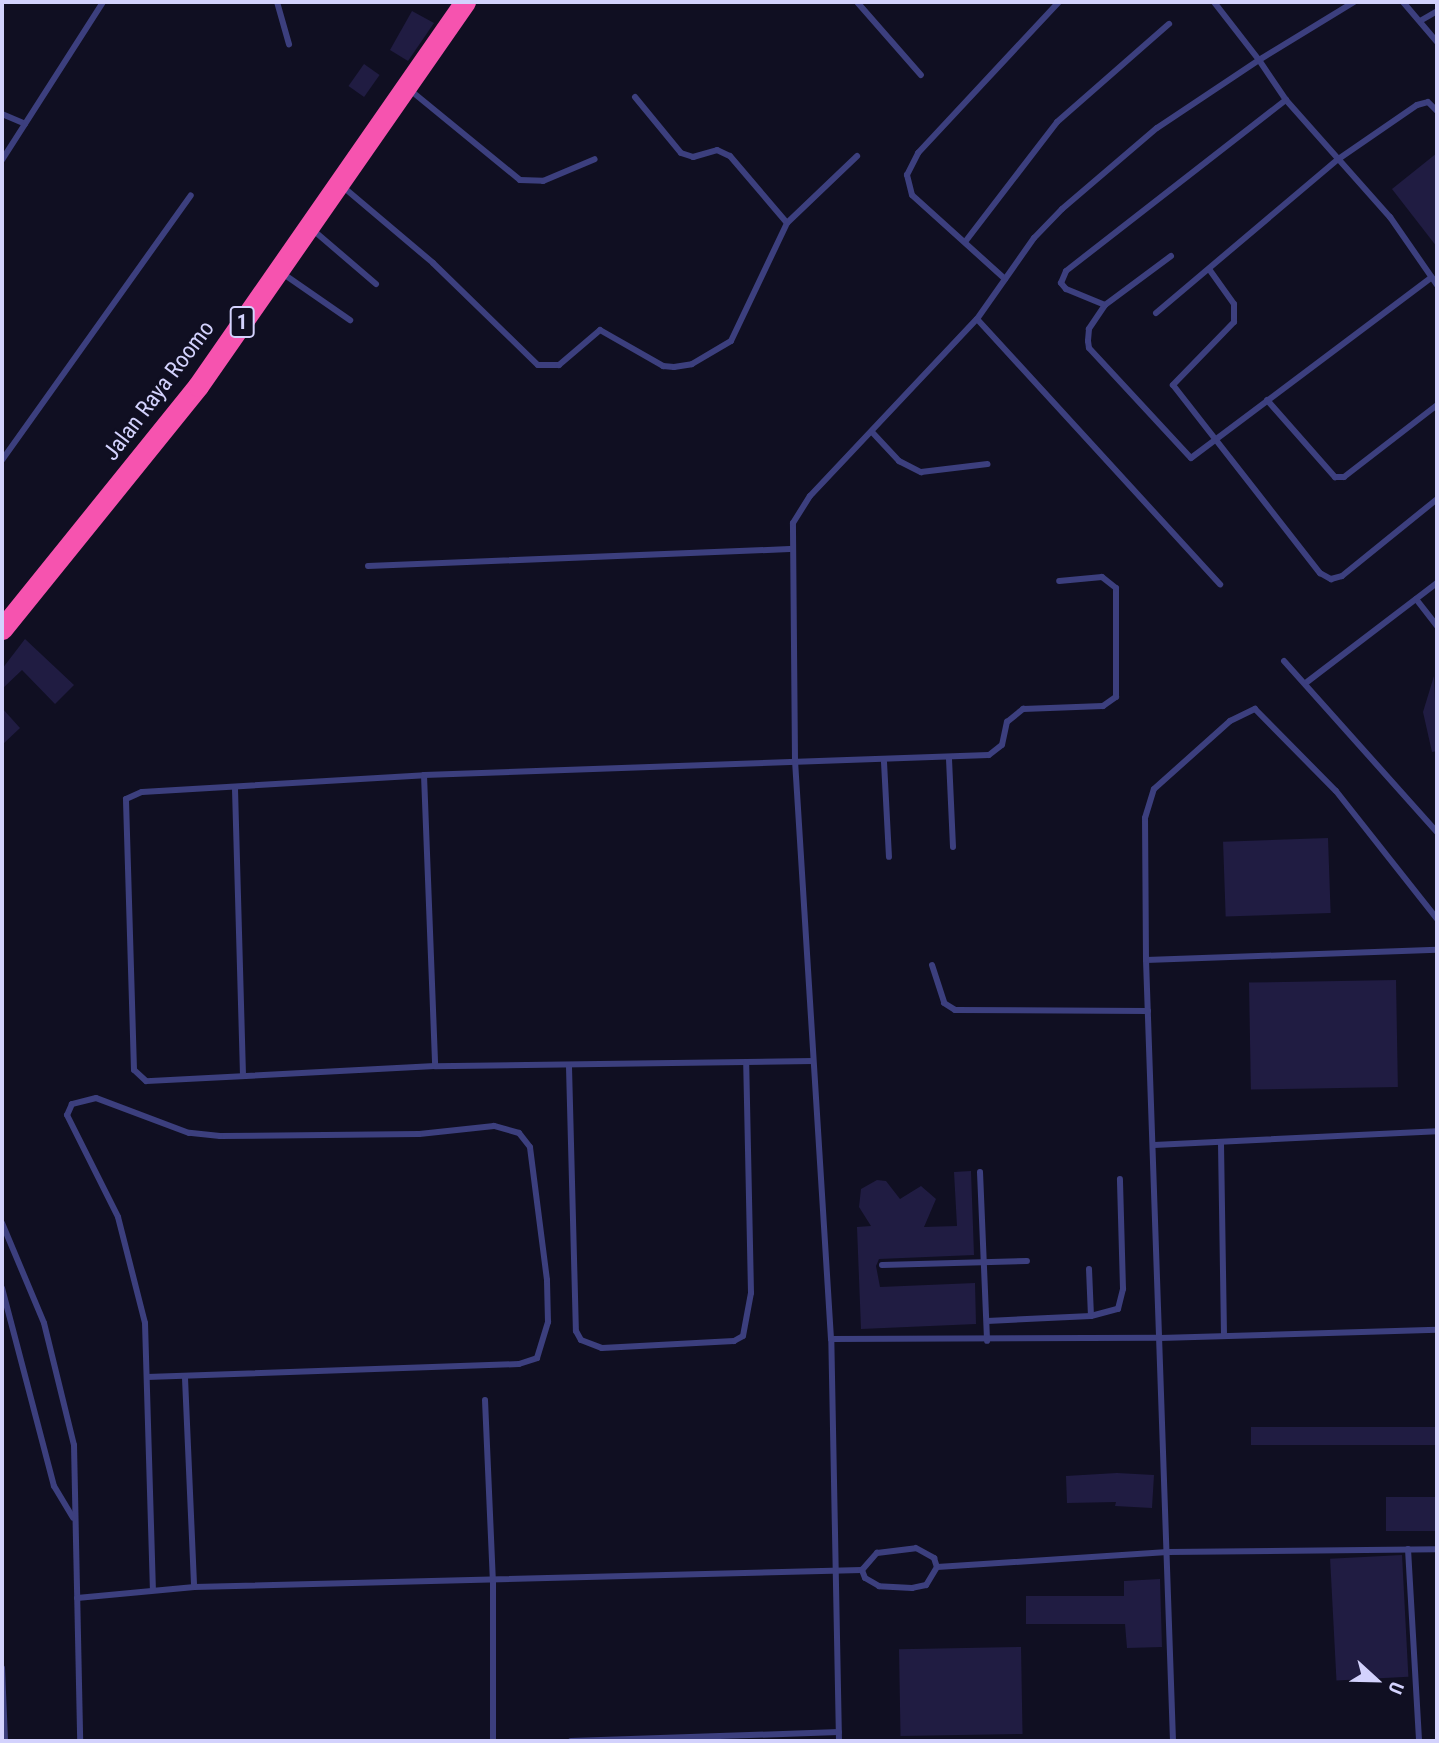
<!DOCTYPE html>
<html>
<head>
<meta charset="utf-8">
<style>
	body { margin:0 }
	#map { position:relative; width:1439px; height:1743px; overflow:hidden; background:#100f22; font-family:"Roboto Condensed",sans-serif }
	div>[style] { position:absolute }
	.building>* { inset:0; background:#201c42; transform-origin:0 0 }
	.lane>* { height:6px; margin:-3px; padding:0 3px; transform-origin:3px; border-radius:3px; background:#3c3f7e }
	.highway>* { height:21px; margin:-10.5px; padding:0 10.5px; transform-origin:10.5px; border-radius:10.5px; background:#f653af }
	span { translate:-50% -50%; white-space:nowrap; text-align:center; line-height:1.15; -webkit-text-stroke:5px #100f22; paint-order:stroke }
	.shield-label span { padding:2px 5px; background:#100f22; border:2px solid; border-radius:5px; -webkit-text-stroke-width:0 }
	.shield-label { font-size:21px; color:#d3d2fd; font-weight:700 }
	.street-label { font-size:23px; color:#d3d2fd }
	.frame { position:absolute; inset:0; border:4px solid #d3d2fd; pointer-events:none }
	.north { position:absolute; left:1341px; top:1645px; width:70px; height:70px; -webkit-text-stroke:5px #100f22; paint-order:stroke; rotate:112deg; font-size:19px; font-weight:700; line-height:28px; text-align:center; color:#d3d2fd }
	.north::after { content:''; display:block; margin:auto; width:24px; height:32px; background:#d3d2fd; clip-path:polygon(50% 0,100% 100%,50% 72%,0 100%) }
</style>
</head>
<body>
<div id="map">
	<div class="building">
		<i style="clip-path:polygon(412px 11px,434px 23px,408px 61px,390px 50px)"></i>
		<i style="left:364px;top:64px;width:19px;height:27px;rotate:35deg"></i>
		<i style="clip-path:polygon(1437px 153px,1437px 247px,1392px 189px)"></i>
		<i style="clip-path:polygon(25px 639px,74px 685px,55px 704px,22px 670px,2px 689px,2px 669px)"></i>
		<i style="clip-path:polygon(1434px 676px,1437px 751px,1432px 752px,1423px 712px)"></i>
		<i style="clip-path:polygon(2px 708px,20px 728px,2px 745px)"></i>
		<i style="left:1328px;top:838px;width:75px;height:105px;rotate:88deg"></i>
		<i style="left:1396px;top:980px;width:107px;height:147px;rotate:89deg"></i>
		<i style="clip-path:polygon(971px 1171px,974px 1255px,879px 1259px,876px 1266px,880px 1287px,975px 1283px,976px 1324px,861px 1329px,857px 1227px,871px 1226px,859px 1207px,861px 1189px,877px 1180px,886px 1181px,900px 1199px,921px 1186px,936px 1199px,924px 1227px,957px 1226px,954px 1172px)"></i>
		<i style="left:1437px;top:1427px;width:18px;height:186px;rotate:90deg"></i>
		<i style="clip-path:polygon(1117px 1473px,1154px 1475px,1152px 1508px,1115px 1506px,1116px 1502px,1067px 1503px,1066px 1476px)"></i>
		<i style="left:1437px;top:1497px;width:34px;height:51px;rotate:90deg"></i>
		<i style="left:1402px;top:1555px;width:122px;height:72px;rotate:87deg"></i>
		<i style="clip-path:polygon(1160px 1579px,1162px 1647px,1127px 1648px,1125px 1624px,1026px 1624px,1026px 1596px,1124px 1596px,1124px 1581px)"></i>
		<i style="left:1021px;top:1647px;width:87px;height:122px;rotate:89deg"></i>
	</div>
	<div class="lane">
		<i style="left:277px;top:2px;width:44px;rotate:74.1deg"></i>
		<i style="left:857px;top:2px;width:97px;rotate:48.8deg"></i>
		<i style="left:1354px;top:2px;width:111px;rotate:148.6deg"></i>
		<i style="left:1259px;top:60px;width:48px;rotate:56deg"></i>
		<i style="left:1286px;top:100px;width:157px;rotate:48.4deg"></i>
		<i style="left:1390px;top:217px;width:83px;rotate:55.3deg"></i>
		<i style="left:1403px;top:2px;width:52px;rotate:49.6deg"></i>
		<i style="left:1420px;top:21px;width:20px;rotate:-30deg"></i>
		<i style="left:410px;top:90px;width:142px;rotate:39.3deg"></i>
		<i style="left:520px;top:180px;width:23px;rotate:2deg"></i>
		<i style="left:543px;top:181px;width:56px;rotate:-22.9deg"></i>
		<i style="left:635px;top:97px;width:72px;rotate:50.6deg"></i>
		<i style="left:681px;top:153px;width:13px;rotate:18deg"></i>
		<i style="left:693px;top:157px;width:25px;rotate:-16deg"></i>
		<i style="left:717px;top:150px;width:14px;rotate:25deg"></i>
		<i style="left:730px;top:156px;width:88px;rotate:49.6deg"></i>
		<i style="left:2px;top:114px;width:25px;rotate:23deg"></i>
		<i style="left:2px;top:160px;width:188px;rotate:-57.4deg"></i>
		<i style="left:342px;top:186px;width:119px;rotate:40.2deg"></i>
		<i style="left:433px;top:263px;width:146px;rotate:44.2deg"></i>
		<i style="left:538px;top:365px;width:21px"></i>
		<i style="left:559px;top:365px;width:54px;rotate:-40.5deg"></i>
		<i style="left:600px;top:330px;width:73px;rotate:29.7deg"></i>
		<i style="left:663px;top:366px;width:11px;rotate:5deg"></i>
		<i style="left:674px;top:367px;width:18px;rotate:-9deg"></i>
		<i style="left:692px;top:364px;width:45px;rotate:-30.5deg"></i>
		<i style="left:731px;top:341px;width:131px;rotate:-64.6deg"></i>
		<i style="left:787px;top:223px;width:97px;rotate:-43.7deg"></i>
		<i style="left:313px;top:230px;width:83px;rotate:40.6deg"></i>
		<i style="left:965px;top:242px;width:151px;rotate:-52.5deg"></i>
		<i style="left:1057px;top:122px;width:149px;rotate:-41.2deg"></i>
		<i style="left:1171px;top:256px;width:82px;rotate:143.4deg"></i>
		<i style="left:1105px;top:305px;width:29px;rotate:124deg"></i>
		<i style="left:1089px;top:329px;width:12px;rotate:95deg"></i>
		<i style="left:1088px;top:341px;width:7px;rotate:82deg"></i>
		<i style="left:1089px;top:348px;width:150px;rotate:47.2deg"></i>
		<i style="left:1191px;top:458px;width:301px;rotate:-36.9deg"></i>
		<i style="left:1209px;top:269px;width:43px;rotate:54.5deg"></i>
		<i style="left:1234px;top:304px;width:18px;rotate:90deg"></i>
		<i style="left:1234px;top:322px;width:88px;rotate:134.1deg"></i>
		<i style="left:1173px;top:385px;width:239px;rotate:52deg"></i>
		<i style="left:1320px;top:573px;width:13px;rotate:29deg"></i>
		<i style="left:1331px;top:579px;width:11px;rotate:-15deg"></i>
		<i style="left:1342px;top:576px;width:122px;rotate:-39deg"></i>
		<i style="left:282px;top:273px;width:83px;rotate:34.7deg"></i>
		<i style="left:1005px;top:279px;width:125px;rotate:-137.9deg"></i>
		<i style="left:912px;top:195px;width:21px;rotate:-104deg"></i>
		<i style="left:907px;top:175px;width:25px;rotate:-63deg"></i>
		<i style="left:918px;top:153px;width:207px;rotate:-47deg"></i>
		<i style="left:1105px;top:305px;width:42px;rotate:-157.7deg"></i>
		<i style="left:1066px;top:289px;width:8px;rotate:-130deg"></i>
		<i style="left:1061px;top:283px;width:13px;rotate:-67deg"></i>
		<i style="left:1066px;top:271px;width:279px;rotate:-37.9deg"></i>
		<i style="left:1156px;top:313px;width:237px;rotate:-40.2deg"></i>
		<i style="left:1337px;top:160px;width:97px;rotate:-34.5deg"></i>
		<i style="left:1417px;top:105px;width:11px;rotate:-15deg"></i>
		<i style="left:1428px;top:102px;width:13px;rotate:45deg"></i>
		<i style="left:977px;top:319px;width:360px;rotate:47.5deg"></i>
		<i style="left:1267px;top:400px;width:103px;rotate:48.6deg"></i>
		<i style="left:1335px;top:477px;width:9px"></i>
		<i style="left:1344px;top:477px;width:118px;rotate:-37.7deg"></i>
		<i style="left:872px;top:432px;width:40px;rotate:47deg"></i>
		<i style="left:899px;top:461px;width:25px;rotate:27deg"></i>
		<i style="left:921px;top:472px;width:67px;rotate:-6.8deg"></i>
		<i style="left:2px;top:460px;width:325px;rotate:-54.5deg"></i>
		<i style="left:368px;top:566px;width:422px;rotate:-2.3deg"></i>
		<i style="left:1416px;top:599px;width:34px;rotate:52deg"></i>
		<i style="left:1284px;top:661px;width:229px;rotate:48.2deg"></i>
		<i style="left:1307px;top:682px;width:163px;rotate:-37.3deg"></i>
		<i style="left:949px;top:759px;width:88px;rotate:87.4deg"></i>
		<i style="left:884px;top:762px;width:95px;rotate:87deg"></i>
		<i style="left:424px;top:775px;width:291px;rotate:87.8deg"></i>
		<i style="left:235px;top:789px;width:287px;rotate:88.4deg"></i>
		<i style="left:1146px;top:960px;width:291px;rotate:-2deg"></i>
		<i style="left:932px;top:965px;width:40px;rotate:72deg"></i>
		<i style="left:944px;top:1003px;width:13px;rotate:32deg"></i>
		<i style="left:955px;top:1010px;width:193px;rotate:0.3deg"></i>
		<i style="left:813px;top:1061px;width:378px;rotate:179.2deg"></i>
		<i style="left:435px;top:1066px;width:289px;rotate:177deg"></i>
		<i style="left:146px;top:1081px;width:16px;rotate:-137deg"></i>
		<i style="left:134px;top:1070px;width:271px;rotate:-91.7deg"></i>
		<i style="left:126px;top:799px;width:17px;rotate:-24deg"></i>
		<i style="left:142px;top:792px;width:283px;rotate:-3.4deg"></i>
		<i style="left:424px;top:775px;width:565px;rotate:-2.03deg"></i>
		<i style="left:989px;top:755px;width:16px;rotate:-38deg"></i>
		<i style="left:1002px;top:745px;width:24px;rotate:-78deg"></i>
		<i style="left:1007px;top:722px;width:21px;rotate:-39deg"></i>
		<i style="left:1023px;top:709px;width:80px;rotate:-2.1deg"></i>
		<i style="left:1103px;top:706px;width:16px;rotate:-35deg"></i>
		<i style="left:1116px;top:697px;width:109px;rotate:-90deg"></i>
		<i style="left:1116px;top:588px;width:18px;rotate:-142deg"></i>
		<i style="left:1102px;top:577px;width:43px;rotate:174.7deg"></i>
		<i style="left:569px;top:1067px;width:264px;rotate:88.5deg"></i>
		<i style="left:576px;top:1331px;width:10px;rotate:61deg"></i>
		<i style="left:581px;top:1340px;width:22px;rotate:21deg"></i>
		<i style="left:602px;top:1348px;width:132px;rotate:-3deg"></i>
		<i style="left:734px;top:1341px;width:10px;rotate:-29deg"></i>
		<i style="left:743px;top:1336px;width:44px;rotate:-79.5deg"></i>
		<i style="left:751px;top:1293px;width:231px;rotate:-91.2deg"></i>
		<i style="left:1221px;top:1144px;width:192px;rotate:89.1deg"></i>
		<i style="left:1154px;top:1145px;width:283px;rotate:-2.8deg"></i>
		<i style="left:980px;top:1172px;width:169px;rotate:87.6deg"></i>
		<i style="left:2px;top:1223px;width:108px;rotate:67.2deg"></i>
		<i style="left:44px;top:1323px;width:126px;rotate:76.2deg"></i>
		<i style="left:74px;top:1445px;width:296px;rotate:88.8deg"></i>
		<i style="left:882px;top:1265px;width:145px;rotate:-1.6deg"></i>
		<i style="left:1089px;top:1269px;width:47px;rotate:87.6deg"></i>
		<i style="left:2px;top:1288px;width:205px;rotate:75.3deg"></i>
		<i style="left:54px;top:1486px;width:37px;rotate:59deg"></i>
		<i style="left:987px;top:1321px;width:104px;rotate:-2.8deg"></i>
		<i style="left:1091px;top:1316px;width:28px;rotate:-15deg"></i>
		<i style="left:1118px;top:1309px;width:21px;rotate:-76deg"></i>
		<i style="left:1123px;top:1289px;width:110px;rotate:-91.6deg"></i>
		<i style="left:831px;top:1339px;width:329px;rotate:-0.2deg"></i>
		<i style="left:1160px;top:1338px;width:277px;rotate:-1.7deg"></i>
		<i style="left:147px;top:1377px;width:372px;rotate:-2deg"></i>
		<i style="left:519px;top:1364px;width:19px;rotate:-18deg"></i>
		<i style="left:537px;top:1358px;width:38px;rotate:-73deg"></i>
		<i style="left:548px;top:1322px;width:42px;rotate:-91.4deg"></i>
		<i style="left:547px;top:1280px;width:134px;rotate:-97.3deg"></i>
		<i style="left:530px;top:1147px;width:18px;rotate:-128deg"></i>
		<i style="left:519px;top:1133px;width:26px;rotate:-164deg"></i>
		<i style="left:494px;top:1126px;width:75px;rotate:173.9deg"></i>
		<i style="left:419px;top:1134px;width:199px;rotate:179.4deg"></i>
		<i style="left:220px;top:1136px;width:31px;rotate:-174deg"></i>
		<i style="left:189px;top:1133px;width:99px;rotate:-159.4deg"></i>
		<i style="left:96px;top:1098px;width:25px;rotate:166deg"></i>
		<i style="left:72px;top:1104px;width:12px;rotate:114deg"></i>
		<i style="left:67px;top:1115px;width:114px;rotate:63.4deg"></i>
		<i style="left:118px;top:1217px;width:109px;rotate:75.7deg"></i>
		<i style="left:145px;top:1323px;width:267px;rotate:88.3deg"></i>
		<i style="left:185px;top:1378px;width:209px;rotate:87.5deg"></i>
		<i style="left:485px;top:1400px;width:181px;rotate:87.5deg"></i>
		<i style="left:493px;top:1581px;width:160px;rotate:90deg"></i>
		<i style="left:1408px;top:1549px;width:192px;rotate:86.7deg"></i>
		<i style="left:937px;top:1567px;width:231px;rotate:-3.7deg"></i>
		<i style="left:1168px;top:1552px;width:269px;rotate:-0.6deg"></i>
		<i style="left:77px;top:1598px;width:118px;rotate:-5.4deg"></i>
		<i style="left:194px;top:1587px;width:668px;rotate:-1.46deg"></i>
		<i style="left:862px;top:1570px;width:23px;rotate:-49deg"></i>
		<i style="left:877px;top:1553px;width:39px;rotate:-7deg"></i>
		<i style="left:916px;top:1548px;width:21px;rotate:29deg"></i>
		<i style="left:934px;top:1558px;width:9px;rotate:72deg"></i>
		<i style="left:937px;top:1567px;width:21px;rotate:121deg"></i>
		<i style="left:926px;top:1585px;width:14px;rotate:168deg"></i>
		<i style="left:912px;top:1588px;width:33px;rotate:-177deg"></i>
		<i style="left:879px;top:1586px;width:16px;rotate:-150deg"></i>
		<i style="left:865px;top:1578px;width:9px;rotate:-111deg"></i>
		<i style="left:2px;top:1668px;width:73px;rotate:87.6deg"></i>
		<i style="left:571px;top:1741px;width:268px;rotate:-1.9deg"></i>
		<i style="left:839px;top:1741px;width:402px;rotate:-91.1deg"></i>
		<i style="left:831px;top:1339px;width:580px;rotate:-93.56deg"></i>
		<i style="left:795px;top:760px;width:237px;rotate:-90.5deg"></i>
		<i style="left:793px;top:523px;width:32px;rotate:-58deg"></i>
		<i style="left:810px;top:496px;width:243px;rotate:-46.7deg"></i>
		<i style="left:977px;top:319px;width:99px;rotate:-54.9deg"></i>
		<i style="left:1034px;top:238px;width:40px;rotate:-46deg"></i>
		<i style="left:1062px;top:209px;width:125px;rotate:-40.5deg"></i>
		<i style="left:1157px;top:128px;width:123px;rotate:-33.7deg"></i>
		<i style="left:1259px;top:60px;width:73px;rotate:-127.8deg"></i>
		<i style="left:1173px;top:1741px;width:781px;rotate:-91.98deg"></i>
		<i style="left:1146px;top:960px;width:142px;rotate:-90.4deg"></i>
		<i style="left:1145px;top:818px;width:30px;rotate:-73deg"></i>
		<i style="left:1154px;top:789px;width:102px;rotate:-41.8deg"></i>
		<i style="left:1230px;top:721px;width:28px;rotate:-26deg"></i>
		<i style="left:1255px;top:709px;width:115px;rotate:45.4deg"></i>
		<i style="left:1336px;top:791px;width:163px;rotate:51.7deg"></i>
	</div>
	<div class="highway">
		<i style="left:2px;top:629px;width:312px;rotate:-51.1deg"></i>
		<i style="left:198px;top:386px;width:468px;rotate:-55.2deg"></i>
	</div>
	<div class="shield-label">
		<span style="left:242px;top:322px">1</span>
	</div>
	<div class="street-label">
		<span style="left:159px;top:391px;rotate:-53deg">Jalan Raya Roomo</span>
	</div>
	<div class="frame"></div>
	<div class="north">U</div>
</div>
</body>
</html>
